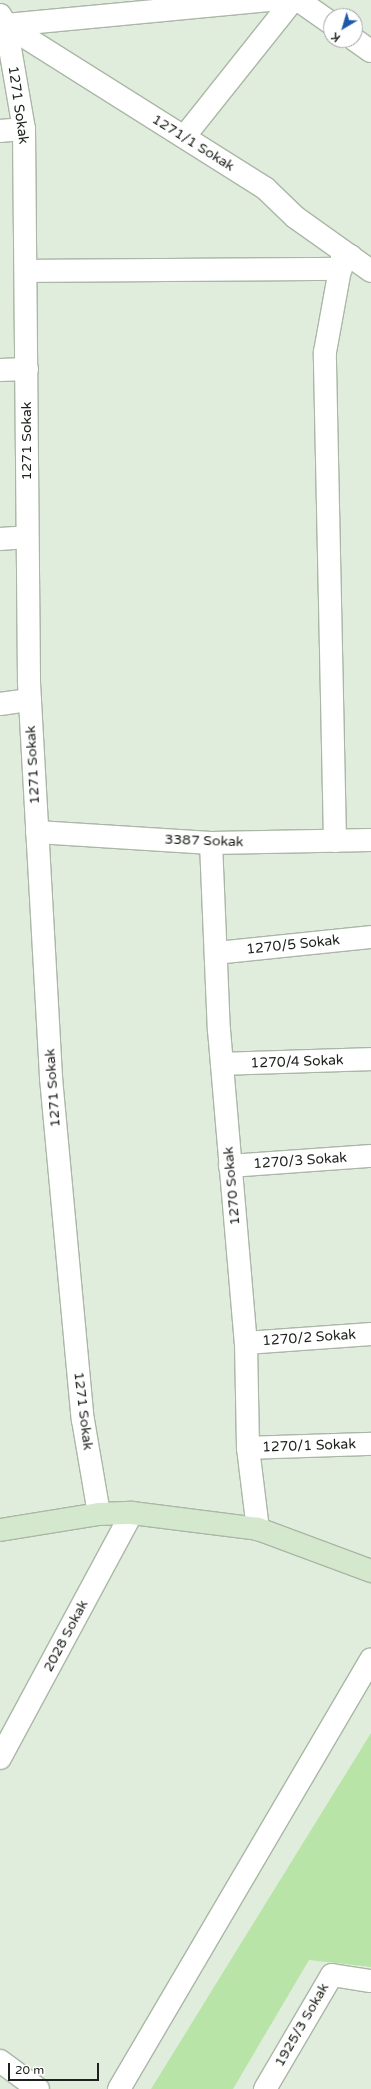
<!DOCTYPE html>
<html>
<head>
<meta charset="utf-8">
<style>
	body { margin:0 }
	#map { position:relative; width:371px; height:2089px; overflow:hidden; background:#e0eddc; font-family:"Varela Round",sans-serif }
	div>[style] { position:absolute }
	.green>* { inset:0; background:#b8e5a7 }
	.roads { filter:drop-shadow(1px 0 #aab7a6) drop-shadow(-1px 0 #aab7a6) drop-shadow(0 1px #aab7a6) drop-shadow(0 -1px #aab7a6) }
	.minor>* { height:22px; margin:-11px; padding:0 11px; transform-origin:11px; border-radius:11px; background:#fff }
	.tertiary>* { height:22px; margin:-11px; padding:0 11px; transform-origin:11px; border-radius:11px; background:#fff }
	.secondary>* { height:22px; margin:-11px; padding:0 11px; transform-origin:11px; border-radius:11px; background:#d4e8cd }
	span { translate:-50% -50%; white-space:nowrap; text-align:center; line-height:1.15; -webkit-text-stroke:4px #fff; paint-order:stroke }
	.street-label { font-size:14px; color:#1c211b }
	.north { position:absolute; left:323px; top:8px; width:40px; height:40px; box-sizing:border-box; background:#fff; border:1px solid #a4a6a4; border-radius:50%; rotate:218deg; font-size:11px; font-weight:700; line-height:16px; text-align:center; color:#1c211b }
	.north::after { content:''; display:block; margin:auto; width:14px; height:18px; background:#1e57a9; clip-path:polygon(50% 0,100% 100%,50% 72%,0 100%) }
	.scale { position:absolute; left:8px; top:2063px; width:91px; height:18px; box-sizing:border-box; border:2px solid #1c211b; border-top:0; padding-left:5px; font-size:12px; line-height:14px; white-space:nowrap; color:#1c211b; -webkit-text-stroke:3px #fff; paint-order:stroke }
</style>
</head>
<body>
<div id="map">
	<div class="green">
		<i style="clip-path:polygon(371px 1733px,371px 1967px,309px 1960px,233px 2089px,151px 2089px)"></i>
	</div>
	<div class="roads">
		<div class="minor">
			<i style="left:298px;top:0;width:40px;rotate:34.9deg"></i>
			<i style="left:6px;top:25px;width:307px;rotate:32.2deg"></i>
			<i style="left:266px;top:189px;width:40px;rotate:44deg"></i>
			<i style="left:295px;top:217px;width:93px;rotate:35.4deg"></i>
			<i style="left:6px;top:25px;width:267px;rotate:-5.4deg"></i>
			<i style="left:355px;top:40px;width:19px;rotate:35deg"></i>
			<i style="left:0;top:131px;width:24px;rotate:-5deg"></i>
			<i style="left:184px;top:137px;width:175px;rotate:-51.5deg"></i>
			<i style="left:26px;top:271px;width:315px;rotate:-0.4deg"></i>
			<i style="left:0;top:370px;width:27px;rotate:-2deg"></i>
			<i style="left:0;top:539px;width:27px;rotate:-4deg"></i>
			<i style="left:0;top:704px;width:30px;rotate:-8deg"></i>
			<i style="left:37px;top:832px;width:174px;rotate:3.6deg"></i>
			<i style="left:211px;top:843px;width:160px;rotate:-1.1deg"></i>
			<i style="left:335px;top:841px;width:489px;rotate:-91.2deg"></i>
			<i style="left:325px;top:352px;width:96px;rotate:-79.7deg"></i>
			<i style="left:342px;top:258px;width:9px;rotate:-13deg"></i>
			<i style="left:211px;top:843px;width:187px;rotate:87.6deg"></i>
			<i style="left:219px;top:1030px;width:314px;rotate:85.1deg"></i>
			<i style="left:246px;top:1343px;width:105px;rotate:88.9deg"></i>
			<i style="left:248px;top:1448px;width:82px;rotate:83deg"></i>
			<i style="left:216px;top:953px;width:156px;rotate:-5.9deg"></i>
			<i style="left:222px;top:1064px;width:149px;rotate:-1.9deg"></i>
			<i style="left:230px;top:1166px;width:141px;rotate:-4.1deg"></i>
			<i style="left:246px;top:1343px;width:125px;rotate:-4.1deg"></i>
			<i style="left:248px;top:1448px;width:123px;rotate:-1.9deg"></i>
			<i style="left:0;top:1758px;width:278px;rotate:-61.7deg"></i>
			<i style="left:0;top:2061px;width:47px;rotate:36.4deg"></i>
			<i style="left:119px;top:2089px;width:498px;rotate:-59.6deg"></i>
			<i style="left:265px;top:2089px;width:132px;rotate:-59.6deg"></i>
			<i style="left:332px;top:1975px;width:39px;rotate:9deg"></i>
		</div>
		<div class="tertiary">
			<i style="left:0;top:15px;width:12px;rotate:59deg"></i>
			<i style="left:6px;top:25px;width:106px;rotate:80.2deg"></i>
			<i style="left:24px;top:129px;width:554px;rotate:89.48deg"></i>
			<i style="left:29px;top:683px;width:396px;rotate:86.8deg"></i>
			<i style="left:51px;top:1078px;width:343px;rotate:84.7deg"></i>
			<i style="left:83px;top:1420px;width:95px;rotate:80.3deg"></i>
		</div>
		<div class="secondary">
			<i style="left:0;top:1530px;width:100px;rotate:-9.2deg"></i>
			<i style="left:99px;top:1514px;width:33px;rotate:-2deg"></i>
			<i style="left:132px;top:1513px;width:127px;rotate:7.2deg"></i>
			<i style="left:258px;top:1529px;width:121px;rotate:20.4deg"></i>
		</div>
	</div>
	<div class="street-label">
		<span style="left:18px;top:105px;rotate:82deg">1271 Sokak</span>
		<span style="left:193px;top:143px;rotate:32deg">1271/1 Sokak</span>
		<span style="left:27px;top:441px;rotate:-90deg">1271 Sokak</span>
		<span style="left:33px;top:765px;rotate:-93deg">1271 Sokak</span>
		<span style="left:204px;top:841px;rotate:2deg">3387 Sokak</span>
		<span style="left:293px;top:945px;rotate:-6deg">1270/5 Sokak</span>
		<span style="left:297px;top:1062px;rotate:-2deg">1270/4 Sokak</span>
		<span style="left:53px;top:1088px;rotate:-94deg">1271 Sokak</span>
		<span style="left:300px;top:1161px;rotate:-4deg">1270/3 Sokak</span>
		<span style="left:232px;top:1186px;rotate:-95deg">1270 Sokak</span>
		<span style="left:309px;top:1338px;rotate:-4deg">1270/2 Sokak</span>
		<span style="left:83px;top:1411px;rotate:83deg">1271 Sokak</span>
		<span style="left:309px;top:1446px;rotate:-2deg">1270/1 Sokak</span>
		<span style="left:66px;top:1636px;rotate:-62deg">2028 Sokak</span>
		<span style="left:302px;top:2025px;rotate:-60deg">1925/3 Sokak</span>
	</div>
	<div class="north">K</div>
	<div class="scale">20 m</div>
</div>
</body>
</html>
